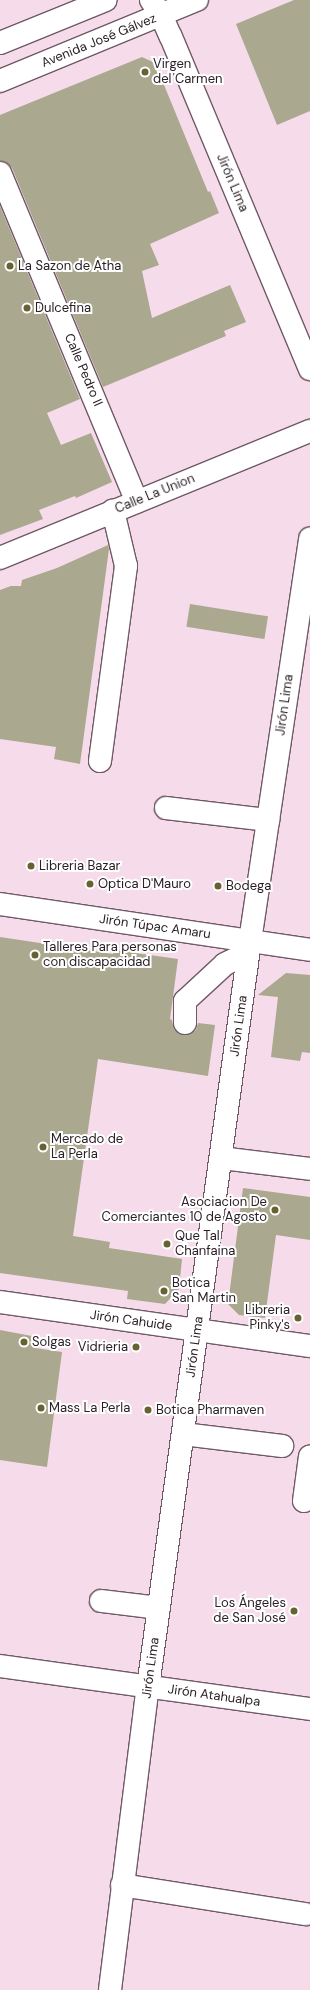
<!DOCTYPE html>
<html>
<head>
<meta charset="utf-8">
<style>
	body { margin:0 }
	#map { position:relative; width:310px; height:1990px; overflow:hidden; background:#f6dbeb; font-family:"DM Sans",sans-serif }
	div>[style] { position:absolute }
	.building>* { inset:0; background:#aaa88f; transform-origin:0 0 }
	.roads { filter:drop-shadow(1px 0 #705967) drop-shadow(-1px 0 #705967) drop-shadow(0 1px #705967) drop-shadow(0 -1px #705967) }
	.minor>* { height:22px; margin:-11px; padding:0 11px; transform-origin:11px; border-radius:11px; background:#fff }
	.major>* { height:22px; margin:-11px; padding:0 11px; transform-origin:11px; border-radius:11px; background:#fff }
	.dots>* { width:11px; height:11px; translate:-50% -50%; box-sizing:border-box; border:2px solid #fff; border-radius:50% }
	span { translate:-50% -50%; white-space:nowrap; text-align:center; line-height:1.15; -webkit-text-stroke:4px #fff; paint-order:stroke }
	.street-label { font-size:13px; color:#2a2026 }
	.poi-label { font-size:13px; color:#2a2026 }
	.left { translate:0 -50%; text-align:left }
	.right { translate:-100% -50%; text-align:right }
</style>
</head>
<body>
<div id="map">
	<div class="building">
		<i style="clip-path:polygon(294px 0,310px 0,310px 111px,277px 125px,236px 24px)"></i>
		<i style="clip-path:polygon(142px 57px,155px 63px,208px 192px,210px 191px,219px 213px,150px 244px,159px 265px,142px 271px,152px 318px,230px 285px,246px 322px,224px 331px,226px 336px,103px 387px,12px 168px,7px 163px,0 161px,0 115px)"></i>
		<i style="clip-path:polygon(0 206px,80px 399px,47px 413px,61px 445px,91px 433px,112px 482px,76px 498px,75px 496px,39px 510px,43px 519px,0 535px)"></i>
		<i style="clip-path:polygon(108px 545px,109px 549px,80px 764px,54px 759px,56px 747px,0 739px,0 590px,11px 586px,21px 586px,22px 580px,57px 568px)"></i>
		<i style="left:190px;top:604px;width:79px;height:23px;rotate:9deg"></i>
		<i style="clip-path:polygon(0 937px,113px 954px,114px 950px,178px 959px,170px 1019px,172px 1020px,174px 1029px,179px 1034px,185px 1035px,191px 1034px,196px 1030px,198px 1023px,215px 1025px,208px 1076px,98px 1059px,73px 1236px,110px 1242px,109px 1248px,182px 1259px,179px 1289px,165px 1304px,127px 1299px,128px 1291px,0 1273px)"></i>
		<i style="clip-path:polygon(286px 973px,310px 975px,310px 1053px,302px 1052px,300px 1061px,271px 1057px,278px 997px,258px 995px)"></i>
		<i style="clip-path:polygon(243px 1188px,310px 1197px,310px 1240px,276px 1235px,265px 1318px,239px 1315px,228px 1304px)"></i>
		<i style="clip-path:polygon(0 1330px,37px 1337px,35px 1348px,62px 1352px,47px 1467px,0 1460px)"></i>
	</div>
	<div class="roads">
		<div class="minor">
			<i style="left:151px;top:0;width:18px;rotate:56deg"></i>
			<i style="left:161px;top:15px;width:24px;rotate:66deg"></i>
			<i style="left:171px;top:37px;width:360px;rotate:67.3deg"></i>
			<i style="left:0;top:173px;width:356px;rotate:67.4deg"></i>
			<i style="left:0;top:558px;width:335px;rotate:-22.3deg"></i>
			<i style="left:100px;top:761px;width:197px;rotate:-82.4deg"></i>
			<i style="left:126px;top:566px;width:57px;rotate:-103.3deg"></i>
			<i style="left:166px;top:808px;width:103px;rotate:6.7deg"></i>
			<i style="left:0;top:904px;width:313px;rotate:8.4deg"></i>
			<i style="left:185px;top:1023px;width:22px;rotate:-90deg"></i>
			<i style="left:185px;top:1001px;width:54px;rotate:-42.8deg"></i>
			<i style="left:225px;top:964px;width:25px;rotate:-26deg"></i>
			<i style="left:221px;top:1158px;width:90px;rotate:7deg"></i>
			<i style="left:0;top:1302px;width:313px;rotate:8.1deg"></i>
			<i style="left:183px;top:1434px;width:100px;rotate:6.9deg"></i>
			<i style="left:304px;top:1501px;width:45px;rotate:-82.4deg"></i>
			<i style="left:101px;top:1601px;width:58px;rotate:6.9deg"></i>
			<i style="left:0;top:1666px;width:313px;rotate:7.9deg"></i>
			<i style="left:122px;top:1885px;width:186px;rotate:9deg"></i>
			<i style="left:110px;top:1990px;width:305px;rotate:-82.9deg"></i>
			<i style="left:148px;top:1687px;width:753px;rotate:-82.21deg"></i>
			<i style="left:250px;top:941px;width:407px;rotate:-81.5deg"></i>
		</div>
		<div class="major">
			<i style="left:0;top:43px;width:114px;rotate:-22.1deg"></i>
			<i style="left:0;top:81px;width:213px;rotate:-22.4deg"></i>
		</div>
	</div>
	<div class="dots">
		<i style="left:145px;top:72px;background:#67622f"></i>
		<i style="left:10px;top:266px;background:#67622f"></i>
		<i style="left:27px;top:308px;background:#67622f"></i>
		<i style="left:31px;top:866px;background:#67622f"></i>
		<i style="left:90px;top:884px;background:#67622f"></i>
		<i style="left:218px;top:886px;background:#67622f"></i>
		<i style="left:35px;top:955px;background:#67622f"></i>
		<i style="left:43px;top:1147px;background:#67622f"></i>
		<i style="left:275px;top:1210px;background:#67622f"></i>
		<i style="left:167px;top:1244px;background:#67622f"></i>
		<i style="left:164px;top:1291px;background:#67622f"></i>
		<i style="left:298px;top:1318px;background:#67622f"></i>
		<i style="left:24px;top:1342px;background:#67622f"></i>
		<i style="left:136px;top:1347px;background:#67622f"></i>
		<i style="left:41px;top:1408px;background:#67622f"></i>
		<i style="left:148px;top:1410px;background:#67622f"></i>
		<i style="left:294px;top:1611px;background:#67622f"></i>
	</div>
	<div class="street-label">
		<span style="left:99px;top:41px;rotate:-22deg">Avenida José Gálvez</span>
		<span style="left:232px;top:183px;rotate:67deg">Jirón Lima</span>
		<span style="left:83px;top:370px;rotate:67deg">Calle Pedro II</span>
		<span style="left:155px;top:494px;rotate:-22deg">Calle La Union</span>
		<span style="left:285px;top:705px;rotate:-82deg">Jirón Lima</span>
		<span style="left:155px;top:927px;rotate:8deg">Jirón Túpac Amaru</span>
		<span style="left:239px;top:1026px;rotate:-82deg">Jirón Lima</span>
		<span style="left:131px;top:1321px;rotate:8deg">Jirón Cahuide</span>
		<span style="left:195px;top:1347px;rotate:-82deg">Jirón Lima</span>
		<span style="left:151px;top:1668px;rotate:-82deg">Jirón Lima</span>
		<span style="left:214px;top:1696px;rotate:8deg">Jirón Atahualpa</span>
	</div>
	<div class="poi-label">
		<span class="left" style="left:153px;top:72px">Virgen<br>del Carmen</span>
		<span class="left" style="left:18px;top:266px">La Sazon de Atha</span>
		<span class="left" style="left:35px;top:308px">Dulcefina</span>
		<span class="left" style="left:39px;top:866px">Libreria Bazar</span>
		<span class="left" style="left:98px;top:884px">Optica D'Mauro</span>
		<span class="left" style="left:226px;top:886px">Bodega</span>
		<span class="left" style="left:43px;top:955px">Talleres Para personas<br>con discapacidad</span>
		<span class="left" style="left:51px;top:1147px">Mercado de<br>La Perla</span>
		<span class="right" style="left:267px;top:1210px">Asociacion De<br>Comerciantes 10 de Agosto</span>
		<span class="left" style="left:175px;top:1244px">Que Tal<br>Chanfaina</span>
		<span class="left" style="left:172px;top:1291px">Botica<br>San Martin</span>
		<span class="right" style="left:290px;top:1318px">Libreria<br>Pinky's</span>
		<span class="left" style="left:32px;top:1342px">Solgas</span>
		<span class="right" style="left:128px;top:1347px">Vidrieria</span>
		<span class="left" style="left:49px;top:1408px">Mass La Perla</span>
		<span class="left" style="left:156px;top:1410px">Botica Pharmaven</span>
		<span class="right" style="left:286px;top:1611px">Los Ángeles<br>de San José</span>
	</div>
</div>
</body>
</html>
